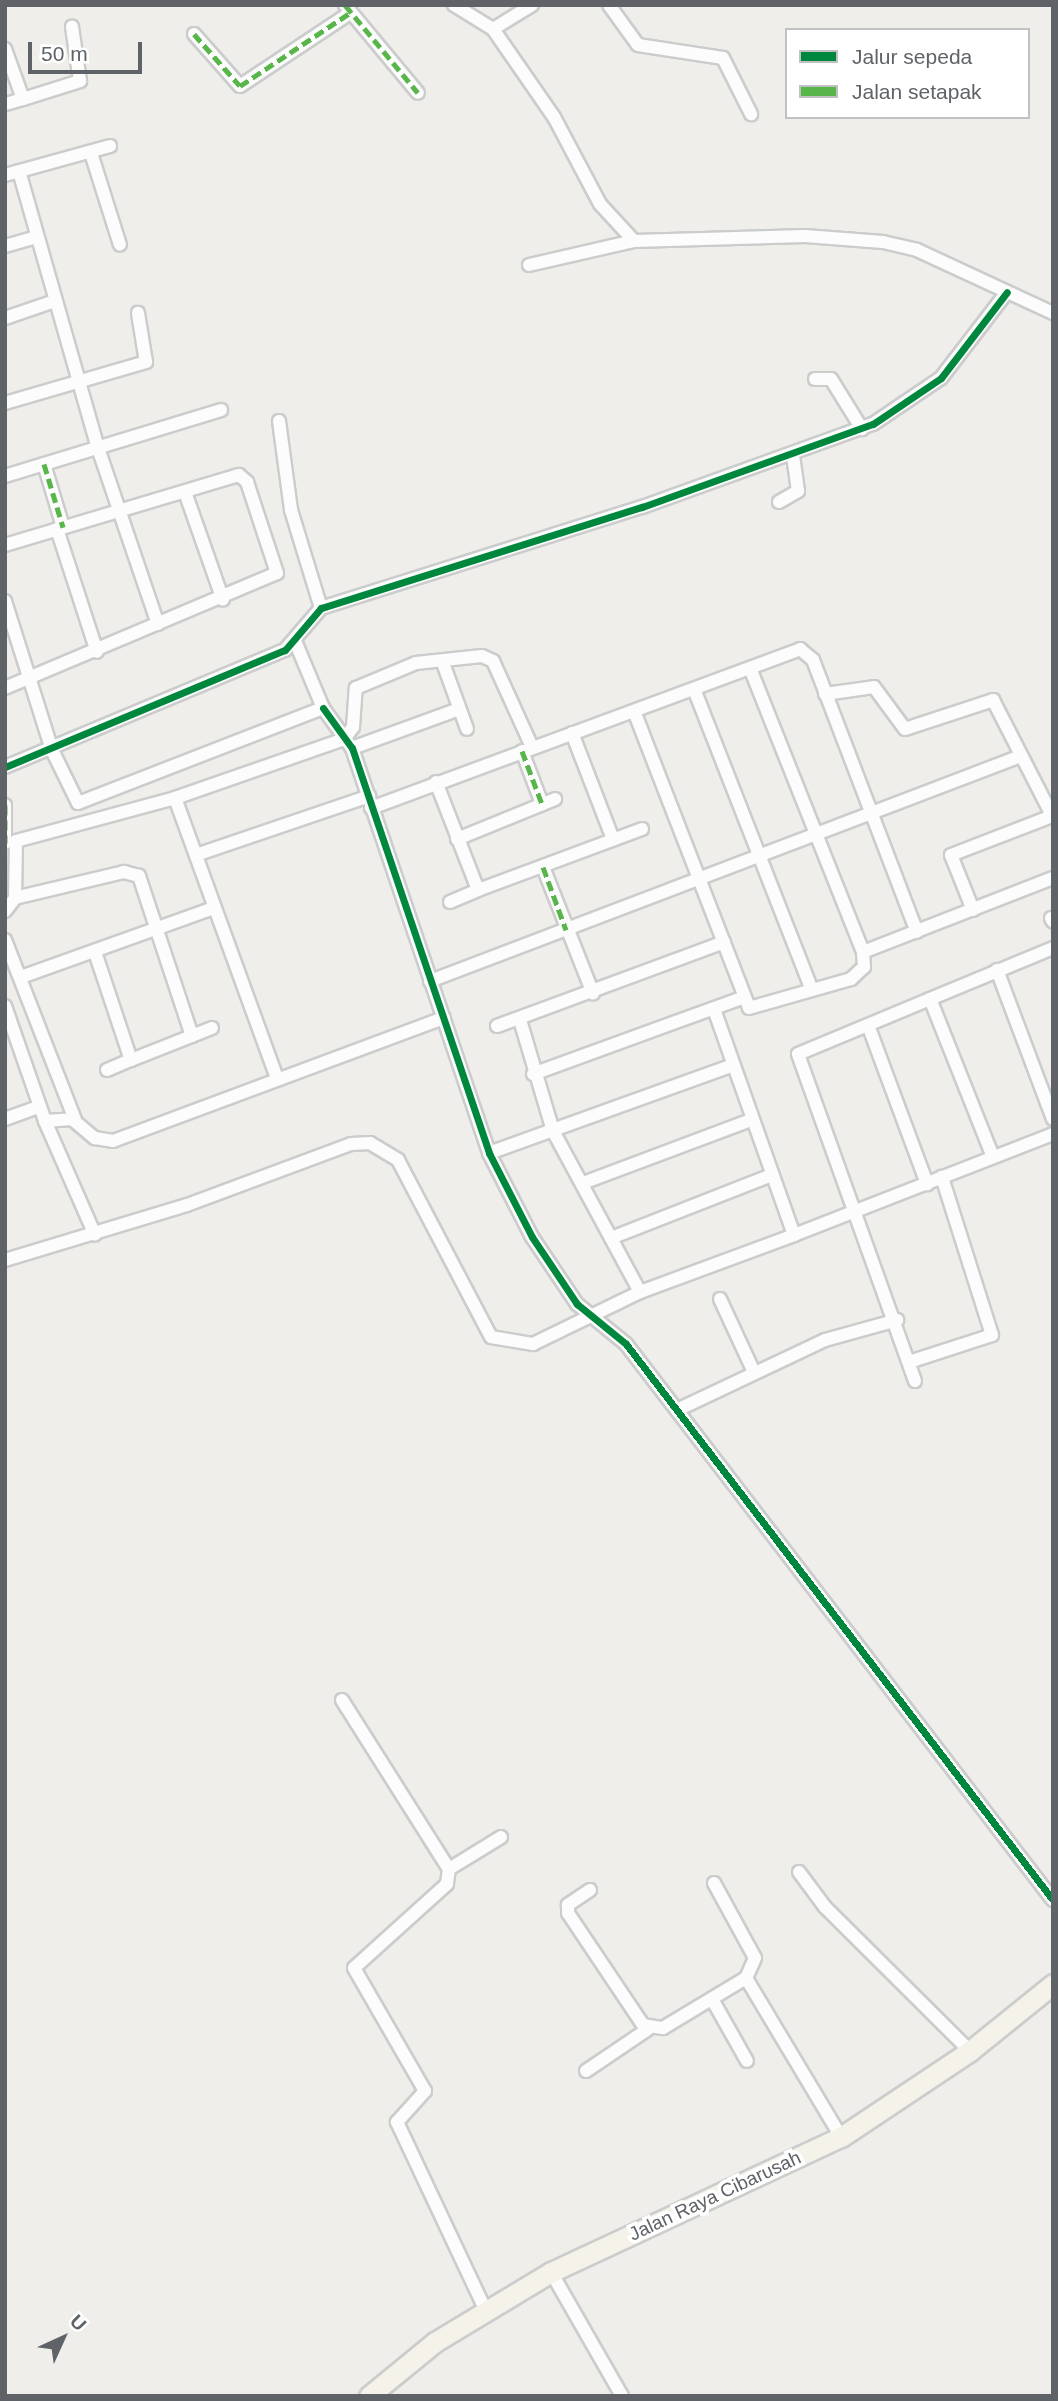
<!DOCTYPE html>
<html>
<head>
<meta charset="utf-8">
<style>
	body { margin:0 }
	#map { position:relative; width:1058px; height:2401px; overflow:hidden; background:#efeeea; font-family:Helvetica,sans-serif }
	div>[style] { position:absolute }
	.roads { filter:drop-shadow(2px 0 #cbcccc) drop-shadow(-2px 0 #cbcccc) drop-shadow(0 2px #cbcccc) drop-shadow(0 -2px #cbcccc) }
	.minor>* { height:12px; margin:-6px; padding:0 6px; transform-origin:6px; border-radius:6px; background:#fdfcfc }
	.primary>* { height:19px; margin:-9.5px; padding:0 9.5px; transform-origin:9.5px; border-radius:9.5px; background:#f4f2e9 }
	.quiet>* { height:5px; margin-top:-2.5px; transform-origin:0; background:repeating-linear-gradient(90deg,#58b549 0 10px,transparent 0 15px) }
	.cycleway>* { height:7px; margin:-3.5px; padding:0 3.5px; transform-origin:3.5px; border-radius:3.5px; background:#00873e }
	span { translate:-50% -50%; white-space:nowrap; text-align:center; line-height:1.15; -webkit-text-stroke:7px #fff; paint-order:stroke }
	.street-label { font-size:19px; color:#5f6368 }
	.frame { position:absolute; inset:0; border:7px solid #5f6368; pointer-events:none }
	.legend { position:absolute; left:785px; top:28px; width:245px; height:91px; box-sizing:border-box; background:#fff; border:2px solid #bfc1c3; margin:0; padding:9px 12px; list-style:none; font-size:21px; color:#5f6368 }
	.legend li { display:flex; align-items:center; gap:14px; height:35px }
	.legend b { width:35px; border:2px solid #bfc1c3 }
	.north { position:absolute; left:28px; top:2303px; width:70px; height:70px; -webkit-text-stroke:5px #fff; paint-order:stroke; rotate:45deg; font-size:19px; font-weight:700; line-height:28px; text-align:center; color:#5f6368 }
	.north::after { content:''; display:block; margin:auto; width:24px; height:32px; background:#5f6368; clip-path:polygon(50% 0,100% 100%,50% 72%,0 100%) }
	.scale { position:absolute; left:28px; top:42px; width:114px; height:32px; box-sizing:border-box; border:4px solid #5f6368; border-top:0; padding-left:9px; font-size:21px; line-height:24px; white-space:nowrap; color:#5f6368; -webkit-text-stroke:5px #fff; paint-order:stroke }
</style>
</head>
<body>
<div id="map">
	<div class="roads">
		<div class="minor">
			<i style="left:345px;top:5px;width:114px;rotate:50.3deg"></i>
			<i style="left:454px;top:5px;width:46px;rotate:31.6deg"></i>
			<i style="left:493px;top:29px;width:107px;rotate:55.3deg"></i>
			<i style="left:554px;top:117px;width:98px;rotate:62.1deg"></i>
			<i style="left:600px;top:204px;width:50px;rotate:47.4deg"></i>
			<i style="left:634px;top:241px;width:171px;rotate:-1.7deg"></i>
			<i style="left:805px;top:236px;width:78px;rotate:4.4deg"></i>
			<i style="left:883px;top:242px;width:35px;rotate:13deg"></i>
			<i style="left:917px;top:250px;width:150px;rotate:24.9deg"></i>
			<i style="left:609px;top:5px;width:49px;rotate:54.1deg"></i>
			<i style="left:638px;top:45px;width:86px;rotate:8.7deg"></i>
			<i style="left:723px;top:58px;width:63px;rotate:63.4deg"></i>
			<i style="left:493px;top:29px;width:46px;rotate:-31.6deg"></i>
			<i style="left:194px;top:34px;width:69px;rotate:48.5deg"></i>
			<i style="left:240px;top:86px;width:132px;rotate:-33.6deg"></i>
			<i style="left:5px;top:49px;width:53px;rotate:70.2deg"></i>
			<i style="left:23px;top:99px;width:19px;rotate:164deg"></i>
			<i style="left:23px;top:99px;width:60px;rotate:-17.5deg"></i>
			<i style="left:80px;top:81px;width:55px;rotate:-98.4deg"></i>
			<i style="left:91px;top:153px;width:96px;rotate:72.5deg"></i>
			<i style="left:19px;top:171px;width:288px;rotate:74.1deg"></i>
			<i style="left:98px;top:448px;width:186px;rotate:71.2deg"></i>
			<i style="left:5px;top:175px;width:109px;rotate:-15.4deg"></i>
			<i style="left:5px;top:246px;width:32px;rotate:-16deg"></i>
			<i style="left:529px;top:265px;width:108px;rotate:-12.9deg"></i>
			<i style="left:5px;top:318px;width:53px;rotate:-18.8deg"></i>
			<i style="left:815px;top:379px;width:16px"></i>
			<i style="left:831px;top:379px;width:59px;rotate:58.2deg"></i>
			<i style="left:5px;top:403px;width:147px;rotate:-16.2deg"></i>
			<i style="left:146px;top:362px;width:50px;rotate:-99.3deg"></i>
			<i style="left:279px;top:421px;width:90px;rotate:82.3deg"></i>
			<i style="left:291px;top:510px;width:102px;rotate:73deg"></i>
			<i style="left:44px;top:464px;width:66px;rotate:73.2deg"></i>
			<i style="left:5px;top:476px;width:226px;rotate:-17deg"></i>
			<i style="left:185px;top:492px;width:114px;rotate:70.6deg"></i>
			<i style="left:779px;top:502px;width:22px;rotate:-30deg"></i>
			<i style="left:798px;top:491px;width:36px;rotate:-98deg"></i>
			<i style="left:57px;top:529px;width:129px;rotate:72deg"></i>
			<i style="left:5px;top:545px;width:244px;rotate:-16.7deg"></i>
			<i style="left:239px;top:475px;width:11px;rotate:41deg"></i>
			<i style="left:247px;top:482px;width:96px;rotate:71.8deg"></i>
			<i style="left:277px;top:573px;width:295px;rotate:157.1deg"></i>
			<i style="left:5px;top:601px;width:156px;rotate:72.5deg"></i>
			<i style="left:52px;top:750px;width:59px;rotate:63.9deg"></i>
			<i style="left:78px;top:803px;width:263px;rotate:-21.2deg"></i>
			<i style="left:323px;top:708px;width:73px;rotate:-112.7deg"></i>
			<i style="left:443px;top:663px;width:70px;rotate:70deg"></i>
			<i style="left:750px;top:668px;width:306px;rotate:68.3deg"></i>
			<i style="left:694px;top:689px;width:323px;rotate:68.6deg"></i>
			<i style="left:825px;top:694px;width:49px;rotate:-8.1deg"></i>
			<i style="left:874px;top:687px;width:52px;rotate:53.6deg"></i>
			<i style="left:905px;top:729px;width:93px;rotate:-18.2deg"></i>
			<i style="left:993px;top:700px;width:131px;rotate:62.9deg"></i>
			<i style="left:323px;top:708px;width:49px;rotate:54.1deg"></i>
			<i style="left:352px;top:748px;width:428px;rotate:71.3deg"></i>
			<i style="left:489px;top:1153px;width:94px;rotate:62.9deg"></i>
			<i style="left:532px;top:1237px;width:81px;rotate:56.1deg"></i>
			<i style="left:577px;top:1304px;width:63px;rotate:39.2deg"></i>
			<i style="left:626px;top:1344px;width:701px;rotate:52.48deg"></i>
			<i style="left:634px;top:711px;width:318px;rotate:68.8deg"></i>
			<i style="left:749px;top:1008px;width:106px;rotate:-15.9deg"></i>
			<i style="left:851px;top:979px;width:18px;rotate:-43deg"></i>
			<i style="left:864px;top:967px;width:15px;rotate:-94deg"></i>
			<i style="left:863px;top:952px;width:204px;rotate:-21.3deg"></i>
			<i style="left:572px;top:733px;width:114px;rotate:68.9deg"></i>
			<i style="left:352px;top:748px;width:114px;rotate:-20deg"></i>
			<i style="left:522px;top:751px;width:57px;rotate:69.3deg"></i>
			<i style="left:5px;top:767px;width:303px;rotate:-22.7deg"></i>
			<i style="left:285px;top:650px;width:55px;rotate:-49.4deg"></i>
			<i style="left:321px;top:608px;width:337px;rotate:-17.5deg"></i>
			<i style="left:642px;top:507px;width:245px;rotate:-19.8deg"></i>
			<i style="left:873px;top:424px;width:82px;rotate:-34.1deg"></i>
			<i style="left:941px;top:378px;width:108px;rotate:-52.5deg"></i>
			<i style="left:436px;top:782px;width:116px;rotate:68.7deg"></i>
			<i style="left:478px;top:890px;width:175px;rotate:-20.4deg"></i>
			<i style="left:175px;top:798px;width:299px;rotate:70deg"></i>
			<i style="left:5px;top:805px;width:38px;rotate:90deg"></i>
			<i style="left:371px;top:808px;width:458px;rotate:-20.3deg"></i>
			<i style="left:800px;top:649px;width:17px;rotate:40deg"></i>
			<i style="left:813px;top:660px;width:291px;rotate:69.1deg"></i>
			<i style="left:457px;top:839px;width:106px;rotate:-22.2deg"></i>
			<i style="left:196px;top:855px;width:183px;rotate:-18.8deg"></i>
			<i style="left:543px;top:867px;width:136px;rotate:68.4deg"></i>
			<i style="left:450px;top:902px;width:30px;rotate:-23deg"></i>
			<i style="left:973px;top:910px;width:59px;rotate:-111.8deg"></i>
			<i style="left:951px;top:855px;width:108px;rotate:-21.1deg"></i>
			<i style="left:5px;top:911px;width:16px;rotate:-52deg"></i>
			<i style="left:1051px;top:918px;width:4px;rotate:63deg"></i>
			<i style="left:5px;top:940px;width:193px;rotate:68.7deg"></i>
			<i style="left:95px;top:952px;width:114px;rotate:71.6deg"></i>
			<i style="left:131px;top:1060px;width:87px;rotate:-21.6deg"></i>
			<i style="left:997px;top:970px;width:159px;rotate:69.4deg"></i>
			<i style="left:21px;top:977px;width:205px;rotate:-19.7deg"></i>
			<i style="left:430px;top:981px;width:629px;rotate:-20.85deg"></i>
			<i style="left:5px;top:1006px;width:122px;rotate:70.8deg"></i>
			<i style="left:45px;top:1121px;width:124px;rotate:66.3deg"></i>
			<i style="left:520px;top:1020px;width:116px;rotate:73.4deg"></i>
			<i style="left:553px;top:1131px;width:183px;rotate:61.6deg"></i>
			<i style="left:868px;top:1025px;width:170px;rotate:69.6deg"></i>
			<i style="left:497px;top:1026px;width:242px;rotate:-20.3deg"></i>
			<i style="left:192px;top:1036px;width:169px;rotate:-108.3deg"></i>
			<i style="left:139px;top:876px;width:16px;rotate:-165deg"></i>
			<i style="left:124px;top:872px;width:112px;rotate:166.6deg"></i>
			<i style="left:15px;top:898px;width:57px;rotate:-89deg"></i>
			<i style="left:16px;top:841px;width:165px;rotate:-15.1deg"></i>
			<i style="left:175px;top:798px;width:179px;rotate:-19.2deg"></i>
			<i style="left:344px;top:739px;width:15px;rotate:-53deg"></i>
			<i style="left:353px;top:727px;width:39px;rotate:-86deg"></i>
			<i style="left:356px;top:688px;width:65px;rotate:-22.6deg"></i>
			<i style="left:416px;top:663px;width:66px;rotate:-6.1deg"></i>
			<i style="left:482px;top:656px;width:12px;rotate:24deg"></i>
			<i style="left:493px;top:661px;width:94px;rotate:65.6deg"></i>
			<i style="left:107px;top:1070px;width:26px;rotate:-23deg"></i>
			<i style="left:533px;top:1074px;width:222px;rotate:-20deg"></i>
			<i style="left:5px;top:1119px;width:37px;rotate:-20deg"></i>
			<i style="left:45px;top:1121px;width:27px;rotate:-4deg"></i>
			<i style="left:72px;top:1119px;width:30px;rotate:40deg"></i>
			<i style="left:95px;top:1138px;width:18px;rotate:9deg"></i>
			<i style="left:113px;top:1141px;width:353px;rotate:-20.4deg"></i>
			<i style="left:489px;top:1153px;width:259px;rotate:-19.8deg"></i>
			<i style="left:993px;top:1157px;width:170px;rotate:-111.7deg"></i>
			<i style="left:930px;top:999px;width:133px;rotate:-22.5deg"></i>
			<i style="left:583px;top:1183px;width:179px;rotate:-20.6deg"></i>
			<i style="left:794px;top:1235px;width:278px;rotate:-21.3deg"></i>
			<i style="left:611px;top:1238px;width:173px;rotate:-21.4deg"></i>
			<i style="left:5px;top:1260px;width:190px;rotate:-16.8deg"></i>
			<i style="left:187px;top:1205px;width:175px;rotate:-20.4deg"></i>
			<i style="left:351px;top:1144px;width:19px;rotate:-3deg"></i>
			<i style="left:370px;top:1143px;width:33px;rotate:31deg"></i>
			<i style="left:398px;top:1160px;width:200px;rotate:62.3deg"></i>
			<i style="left:491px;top:1337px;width:43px;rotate:9.5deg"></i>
			<i style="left:533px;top:1344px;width:119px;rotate:-25.9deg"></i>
			<i style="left:640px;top:1292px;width:164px;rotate:-20.3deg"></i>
			<i style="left:794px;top:1235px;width:240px;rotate:-109.5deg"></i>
			<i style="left:720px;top:1299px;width:78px;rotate:65.1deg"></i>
			<i style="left:909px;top:1362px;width:87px;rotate:-18deg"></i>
			<i style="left:992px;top:1335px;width:166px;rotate:-107.6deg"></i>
			<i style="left:915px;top:1381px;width:347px;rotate:-109.7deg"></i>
			<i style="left:798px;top:1054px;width:143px;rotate:-22.6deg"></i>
			<i style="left:677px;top:1410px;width:164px;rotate:-25.3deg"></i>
			<i style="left:825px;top:1340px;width:75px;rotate:-15.5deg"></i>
			<i style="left:342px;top:1700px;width:200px;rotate:57.7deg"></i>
			<i style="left:449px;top:1869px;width:15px;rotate:98deg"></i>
			<i style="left:447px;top:1884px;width:125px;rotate:137.9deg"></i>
			<i style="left:354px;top:1968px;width:142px;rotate:60deg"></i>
			<i style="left:425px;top:2091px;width:42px;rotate:132.1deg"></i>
			<i style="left:397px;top:2122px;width:209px;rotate:64.8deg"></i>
			<i style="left:449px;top:1869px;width:61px;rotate:-31.6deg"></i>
			<i style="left:799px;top:1872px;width:44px;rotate:53.4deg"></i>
			<i style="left:825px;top:1907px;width:204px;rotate:44.8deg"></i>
			<i style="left:714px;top:1883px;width:85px;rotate:61.3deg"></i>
			<i style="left:755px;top:1958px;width:22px;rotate:114deg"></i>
			<i style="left:590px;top:1890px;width:27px;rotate:146deg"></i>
			<i style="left:568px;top:1905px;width:8px;rotate:90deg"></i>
			<i style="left:568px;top:1913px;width:135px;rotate:56.2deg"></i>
			<i style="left:643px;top:2025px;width:20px;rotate:9deg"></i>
			<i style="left:663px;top:2028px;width:97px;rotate:-31.1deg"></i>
			<i style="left:746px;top:1978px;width:185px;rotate:59.1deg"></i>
			<i style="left:712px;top:1999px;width:71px;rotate:60.6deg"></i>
			<i style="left:586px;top:2071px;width:75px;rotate:-34.1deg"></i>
			<i style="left:551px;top:2272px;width:143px;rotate:60.2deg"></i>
		</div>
		<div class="primary">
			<i style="left:369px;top:2396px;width:85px;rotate:-39.3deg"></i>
			<i style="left:435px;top:2342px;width:135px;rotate:-31.1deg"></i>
			<i style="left:551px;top:2272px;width:320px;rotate:-25deg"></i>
			<i style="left:841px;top:2137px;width:155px;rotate:-33.7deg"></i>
			<i style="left:970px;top:2051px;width:107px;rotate:-38.9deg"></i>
		</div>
	</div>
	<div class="quiet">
		<i style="left:345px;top:5px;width:114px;rotate:50.3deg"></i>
		<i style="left:194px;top:34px;width:69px;rotate:48.5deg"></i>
		<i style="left:240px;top:86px;width:132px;rotate:-33.6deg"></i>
		<i style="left:44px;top:464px;width:66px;rotate:73.2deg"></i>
		<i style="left:522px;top:751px;width:57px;rotate:69.3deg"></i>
		<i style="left:5px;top:805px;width:38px;rotate:90deg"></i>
		<i style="left:543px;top:867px;width:67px;rotate:69.9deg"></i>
	</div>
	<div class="cycleway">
		<i style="left:323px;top:708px;width:49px;rotate:54.1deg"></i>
		<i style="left:352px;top:748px;width:428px;rotate:71.3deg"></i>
		<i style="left:489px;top:1153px;width:94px;rotate:62.9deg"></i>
		<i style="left:532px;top:1237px;width:81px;rotate:56.1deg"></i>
		<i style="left:577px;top:1304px;width:63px;rotate:39.2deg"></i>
		<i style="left:626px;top:1344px;width:701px;rotate:52.48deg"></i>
		<i style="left:5px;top:767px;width:303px;rotate:-22.7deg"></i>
		<i style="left:285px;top:650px;width:55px;rotate:-49.4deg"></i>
		<i style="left:321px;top:608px;width:337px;rotate:-17.5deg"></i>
		<i style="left:642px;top:507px;width:245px;rotate:-19.8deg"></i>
		<i style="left:873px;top:424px;width:82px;rotate:-34.1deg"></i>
		<i style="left:941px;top:378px;width:108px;rotate:-52.5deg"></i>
	</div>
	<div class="street-label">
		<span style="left:715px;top:2196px;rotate:-25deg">Jalan Raya Cibarusah</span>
	</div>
	<div class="frame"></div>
	<ul class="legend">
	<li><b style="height:9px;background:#00873e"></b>Jalur sepeda</li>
	<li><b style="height:9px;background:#58b549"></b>Jalan setapak</li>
	</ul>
	<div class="north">U</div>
	<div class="scale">50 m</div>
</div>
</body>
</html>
